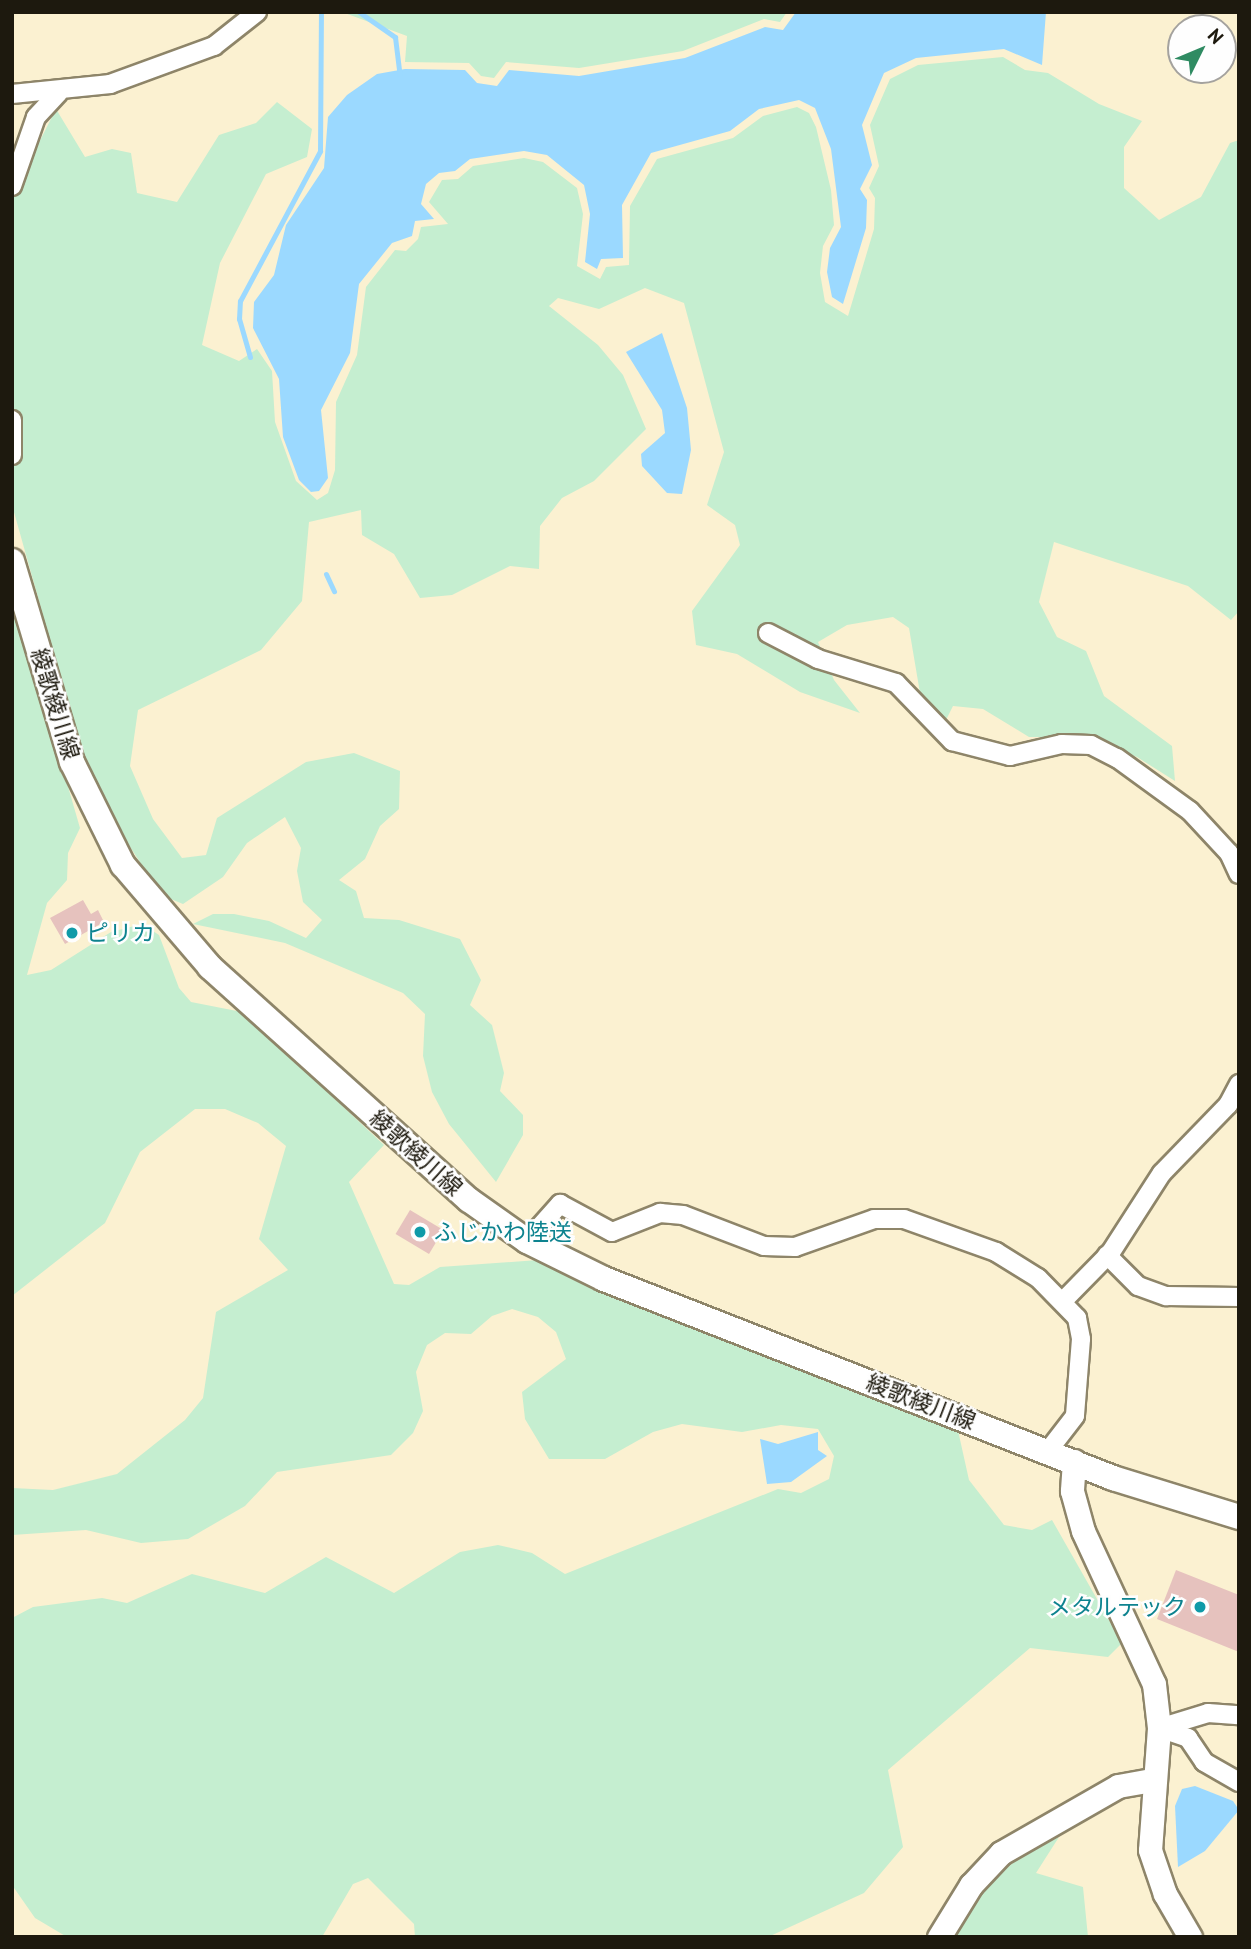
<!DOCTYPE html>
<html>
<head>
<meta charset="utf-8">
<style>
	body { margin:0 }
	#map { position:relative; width:1251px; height:1949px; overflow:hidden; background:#fbf1d1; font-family:"PT Sans","Noto Sans JP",sans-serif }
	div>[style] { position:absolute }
	.green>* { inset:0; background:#c5eed0 }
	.water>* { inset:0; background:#9bd9ff }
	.stream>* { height:5px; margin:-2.5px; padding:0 2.5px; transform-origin:2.5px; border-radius:2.5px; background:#9bd9ff }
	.building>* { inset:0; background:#e6c2be; transform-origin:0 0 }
	.roads { filter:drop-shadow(2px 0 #8e8569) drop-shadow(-2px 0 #8e8569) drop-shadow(0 2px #8e8569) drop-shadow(0 -2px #8e8569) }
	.minor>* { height:18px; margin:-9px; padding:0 9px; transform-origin:9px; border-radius:9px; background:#fff }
	.tertiary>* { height:23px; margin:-11.5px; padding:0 11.5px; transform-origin:11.5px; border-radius:11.5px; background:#fff }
	.secondary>* { height:24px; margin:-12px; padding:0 12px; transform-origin:12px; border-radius:12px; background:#fff }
	.dots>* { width:19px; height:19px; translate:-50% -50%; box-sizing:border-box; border:4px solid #fefefe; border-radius:50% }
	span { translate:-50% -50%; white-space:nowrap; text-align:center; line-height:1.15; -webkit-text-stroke:5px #fefefe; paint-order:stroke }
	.street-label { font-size:23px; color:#1d190e }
	.culture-label { font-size:23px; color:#0d838f }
	.left { translate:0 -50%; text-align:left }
	.right { translate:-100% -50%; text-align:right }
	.frame { position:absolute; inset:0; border:14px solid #1d190e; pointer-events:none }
	.north { position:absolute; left:1167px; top:14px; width:70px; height:70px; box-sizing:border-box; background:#fefefe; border:2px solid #a4a29e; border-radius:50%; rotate:47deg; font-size:19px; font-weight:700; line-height:28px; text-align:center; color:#1d190e }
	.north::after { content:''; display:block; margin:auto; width:24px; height:32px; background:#2f8b62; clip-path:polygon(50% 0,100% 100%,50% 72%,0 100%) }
</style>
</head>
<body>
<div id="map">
	<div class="green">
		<i style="clip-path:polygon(342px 12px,787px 12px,780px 22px,764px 19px,683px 51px,579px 68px,506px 62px,494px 78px,481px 76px,469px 63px,405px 62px,407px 36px)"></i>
		<i style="clip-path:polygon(1003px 57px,1025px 70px,1048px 73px,1099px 104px,1142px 121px,1124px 147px,1124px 188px,1159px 220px,1201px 197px,1230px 143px,1239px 140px,1239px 611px,1231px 620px,1188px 586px,1054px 542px,1039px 602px,1057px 637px,1086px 651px,1104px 696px,1172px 746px,1175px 781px,1137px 757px,1085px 737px,1029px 737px,983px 709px,953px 706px,945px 722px,920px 693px,909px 628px,893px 617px,847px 625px,818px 642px,834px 680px,860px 713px,800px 692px,737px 654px,696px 645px,692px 611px,740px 545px,735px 525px,707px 505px,724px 452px,684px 303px,645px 288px,599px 309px,558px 298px,549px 306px,598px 345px,623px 375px,646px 429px,594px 481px,562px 498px,540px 526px,539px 569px,510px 566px,452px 595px,420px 598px,394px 554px,362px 535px,361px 510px,309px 522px,302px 601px,261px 650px,138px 710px,130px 766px,153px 819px,182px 858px,206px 855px,217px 818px,306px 762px,354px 753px,400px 771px,399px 809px,380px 826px,365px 859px,339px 880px,356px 891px,364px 918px,399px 920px,460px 939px,481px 980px,470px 1005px,492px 1025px,504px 1073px,500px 1091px,523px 1115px,523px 1135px,496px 1182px,449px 1124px,432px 1092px,423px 1056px,425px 1014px,403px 993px,285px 943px,193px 924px,213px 914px,234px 914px,269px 921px,306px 938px,322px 920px,303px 902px,297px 871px,301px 848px,285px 817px,247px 843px,223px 877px,183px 904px,161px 895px,91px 786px,12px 505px,12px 182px,23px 174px,56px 109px,85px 157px,112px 149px,131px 153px,137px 193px,177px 202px,219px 135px,256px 123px,277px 102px,312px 129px,307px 157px,266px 174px,220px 263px,202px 345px,239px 361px,257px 349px,272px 371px,275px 422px,296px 481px,317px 500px,328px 493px,335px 470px,336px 402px,357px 355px,366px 287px,395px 250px,406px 251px,418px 239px,421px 227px,448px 224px,429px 202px,442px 180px,458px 179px,473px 166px,524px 158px,543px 162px,577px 188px,583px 214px,577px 266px,600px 279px,606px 267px,629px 265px,630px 206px,657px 159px,733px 138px,763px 116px,797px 107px,809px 113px,816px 127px,831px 190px,834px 225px,823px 246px,820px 273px,825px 302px,848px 316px,874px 229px,875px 198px,869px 188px,879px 166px,870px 125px,890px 79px,918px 65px)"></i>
		<i style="clip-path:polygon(12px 593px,80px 828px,68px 853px,67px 880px,47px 903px,27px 975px,51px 970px,111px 932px,142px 924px,159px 935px,179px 988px,191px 1002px,242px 1012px,384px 1145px,349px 1182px,394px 1284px,409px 1285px,440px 1267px,538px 1260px,957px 1426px,969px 1480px,1004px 1525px,1032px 1530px,1052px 1520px,1122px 1643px,1108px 1657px,1030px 1648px,888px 1770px,903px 1847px,864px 1893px,768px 1937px,415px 1937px,414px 1924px,368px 1878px,353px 1884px,322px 1937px,67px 1937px,35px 1918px,12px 1885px,12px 1618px,33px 1607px,102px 1598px,127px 1603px,192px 1574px,265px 1593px,326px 1557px,394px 1593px,460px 1552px,498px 1545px,532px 1553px,565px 1574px,778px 1489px,801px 1493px,829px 1479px,834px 1456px,818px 1429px,781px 1425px,742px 1432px,682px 1424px,653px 1432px,605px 1459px,549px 1459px,525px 1419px,522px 1392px,566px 1359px,556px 1332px,538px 1317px,512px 1309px,492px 1316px,471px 1334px,445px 1333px,427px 1345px,416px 1372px,423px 1411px,413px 1433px,391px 1455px,277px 1472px,245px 1506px,188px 1539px,141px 1543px,86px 1530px,12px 1535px,12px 1488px,53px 1490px,117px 1474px,185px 1420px,203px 1398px,216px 1312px,288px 1270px,259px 1239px,286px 1146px,258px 1123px,225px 1109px,195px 1109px,140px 1152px,105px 1223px,12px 1296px)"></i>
		<i style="clip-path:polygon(1059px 1837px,1036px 1873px,1083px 1887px,1088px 1937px,954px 1937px,978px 1892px,1019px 1858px)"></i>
	</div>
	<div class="water">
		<i style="clip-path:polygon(796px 12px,1046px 12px,1042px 65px,1004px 49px,916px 58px,884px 73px,862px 125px,872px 165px,860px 189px,867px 200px,866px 228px,843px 304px,832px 297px,827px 272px,830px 248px,841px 227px,831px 149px,815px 108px,799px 100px,759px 109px,730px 131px,651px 153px,622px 205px,623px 258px,601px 259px,597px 269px,585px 262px,590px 214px,584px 185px,547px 155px,524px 151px,470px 159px,455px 171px,439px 173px,426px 184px,421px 204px,434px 219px,415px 221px,412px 236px,392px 243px,359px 284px,350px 353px,321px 410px,328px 478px,319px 491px,311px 492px,299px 480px,283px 437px,279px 379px,253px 328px,254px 302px,274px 275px,286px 225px,324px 168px,328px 117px,347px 95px,377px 74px,405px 69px,465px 70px,477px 83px,497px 86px,509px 70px,579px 76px,685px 58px,765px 27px,783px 30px)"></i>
		<i style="clip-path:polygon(662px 333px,687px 408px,691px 450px,682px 494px,667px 493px,642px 466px,641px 454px,665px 433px,662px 410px,626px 352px)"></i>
		<i style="clip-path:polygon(818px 1432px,818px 1450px,827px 1456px,791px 1482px,767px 1484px,760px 1439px,778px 1444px)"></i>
		<i style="clip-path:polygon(1195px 1786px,1233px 1801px,1239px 1810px,1205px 1851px,1178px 1867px,1175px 1806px,1182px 1789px)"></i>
	</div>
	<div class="stream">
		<i style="left:359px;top:12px;width:44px;rotate:34.8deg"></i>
		<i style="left:395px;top:37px;width:38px;rotate:83deg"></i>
		<i style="left:250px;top:357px;width:40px;rotate:-106deg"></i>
		<i style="left:239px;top:319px;width:18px;rotate:-87deg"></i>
		<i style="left:240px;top:301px;width:170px;rotate:-61.9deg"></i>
		<i style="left:320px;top:151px;width:139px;rotate:-89.6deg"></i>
		<i style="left:326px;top:574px;width:19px;rotate:65deg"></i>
	</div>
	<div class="building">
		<i style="clip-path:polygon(83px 900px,91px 914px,98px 910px,104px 922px,65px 944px,50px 918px)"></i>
		<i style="left:410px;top:1210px;width:39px;height:28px;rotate:31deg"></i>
		<i style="clip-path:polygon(1176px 1570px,1239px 1595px,1239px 1652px,1157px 1619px)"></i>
	</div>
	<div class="roads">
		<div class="minor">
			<i style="left:12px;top:94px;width:99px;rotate:-5.8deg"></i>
			<i style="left:110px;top:84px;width:111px;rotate:-20.1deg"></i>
			<i style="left:214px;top:46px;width:55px;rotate:-38.3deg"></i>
			<i style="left:12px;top:186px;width:73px;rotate:-70.8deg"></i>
			<i style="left:36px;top:117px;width:33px;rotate:-47deg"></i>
			<i style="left:12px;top:420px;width:35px;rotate:90deg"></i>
			<i style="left:768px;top:633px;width:56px;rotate:27.5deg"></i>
			<i style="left:818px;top:659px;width:82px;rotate:17.1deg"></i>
			<i style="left:896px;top:683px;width:81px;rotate:46deg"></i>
			<i style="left:952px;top:741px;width:60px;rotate:14.5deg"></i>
			<i style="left:1010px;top:756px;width:53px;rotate:-13deg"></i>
			<i style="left:1062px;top:744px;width:29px;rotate:2deg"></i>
			<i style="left:1091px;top:745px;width:29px;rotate:27deg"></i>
			<i style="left:1117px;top:758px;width:90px;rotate:36deg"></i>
			<i style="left:1190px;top:811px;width:57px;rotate:47.1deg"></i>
			<i style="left:1229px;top:853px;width:23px;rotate:65deg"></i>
			<i style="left:527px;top:1241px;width:50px;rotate:-48.3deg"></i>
			<i style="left:560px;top:1204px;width:59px;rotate:28.3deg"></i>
			<i style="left:612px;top:1232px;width:52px;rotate:-21.6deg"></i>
			<i style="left:660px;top:1213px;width:23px;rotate:5deg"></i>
			<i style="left:683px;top:1215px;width:87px;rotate:20.9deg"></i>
			<i style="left:764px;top:1246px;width:31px;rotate:2deg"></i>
			<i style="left:795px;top:1247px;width:84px;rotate:-19.5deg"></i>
			<i style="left:874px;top:1219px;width:30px"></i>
			<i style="left:904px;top:1219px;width:98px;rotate:19.7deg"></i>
			<i style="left:996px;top:1252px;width:49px;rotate:31.8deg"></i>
			<i style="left:1038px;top:1278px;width:56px;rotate:45.7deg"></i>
			<i style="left:1077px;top:1318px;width:21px;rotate:79deg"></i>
			<i style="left:1081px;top:1339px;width:77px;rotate:94.5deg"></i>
			<i style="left:1075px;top:1416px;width:44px;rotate:127.6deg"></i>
			<i style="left:1107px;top:1255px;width:44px;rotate:45deg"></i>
			<i style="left:1138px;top:1286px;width:30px;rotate:20deg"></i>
			<i style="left:1166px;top:1296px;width:73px;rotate:0.8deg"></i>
			<i style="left:1063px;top:1301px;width:69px;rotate:-45.6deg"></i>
			<i style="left:1111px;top:1252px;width:94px;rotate:-57.2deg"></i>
			<i style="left:1162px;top:1173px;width:95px;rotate:-45.9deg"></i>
			<i style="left:1228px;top:1105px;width:24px;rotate:-62deg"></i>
			<i style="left:1159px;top:1728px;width:31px;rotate:19deg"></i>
			<i style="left:1188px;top:1738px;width:29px;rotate:56deg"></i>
			<i style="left:1204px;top:1762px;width:40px;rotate:29.7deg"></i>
			<i style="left:1159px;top:1728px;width:51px;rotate:-17deg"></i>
			<i style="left:1208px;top:1713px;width:31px;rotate:4deg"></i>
		</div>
		<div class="tertiary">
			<i style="left:1074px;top:1461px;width:30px;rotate:94deg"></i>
			<i style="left:1072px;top:1491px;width:41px;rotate:74.6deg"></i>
			<i style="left:1083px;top:1531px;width:169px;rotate:65.1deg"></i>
			<i style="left:1154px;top:1684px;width:44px;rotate:83.5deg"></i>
			<i style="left:1159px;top:1728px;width:122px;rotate:94.2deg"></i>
			<i style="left:1150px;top:1850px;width:46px;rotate:71.2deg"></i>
			<i style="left:1165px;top:1894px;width:50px;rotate:59.8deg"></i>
			<i style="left:939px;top:1937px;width:61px;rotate:-58.4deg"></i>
			<i style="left:971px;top:1885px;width:44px;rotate:-46.8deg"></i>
			<i style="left:1001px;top:1853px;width:135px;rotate:-29.8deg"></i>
			<i style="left:1118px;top:1786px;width:35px;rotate:-10deg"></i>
		</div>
		<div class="secondary">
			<i style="left:12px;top:561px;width:210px;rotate:73.4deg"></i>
			<i style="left:72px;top:762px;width:115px;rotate:63.7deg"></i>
			<i style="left:123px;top:865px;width:134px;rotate:49.5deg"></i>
			<i style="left:210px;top:967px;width:348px;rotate:42deg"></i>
			<i style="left:469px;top:1200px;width:71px;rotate:35.3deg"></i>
			<i style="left:527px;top:1241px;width:86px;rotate:26.3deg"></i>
			<i style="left:604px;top:1279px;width:547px;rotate:21.35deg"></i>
			<i style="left:1113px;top:1478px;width:132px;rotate:17.2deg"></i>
		</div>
	</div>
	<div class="dots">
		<i style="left:72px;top:933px;background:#0f9aa8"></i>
		<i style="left:420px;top:1232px;background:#0f9aa8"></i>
		<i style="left:1200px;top:1607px;background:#0f9aa8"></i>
	</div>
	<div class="street-label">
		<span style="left:55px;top:704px;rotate:73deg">綾歌綾川線</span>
		<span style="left:416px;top:1153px;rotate:42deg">綾歌綾川線</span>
		<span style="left:921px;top:1402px;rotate:21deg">綾歌綾川線</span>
	</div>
	<div class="culture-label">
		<span class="left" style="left:86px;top:933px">ピリカ</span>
		<span class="left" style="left:434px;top:1232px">ふじかわ陸送</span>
		<span class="right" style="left:1186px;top:1607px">メタルテック</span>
	</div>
	<div class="frame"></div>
	<div class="north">N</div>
</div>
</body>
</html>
